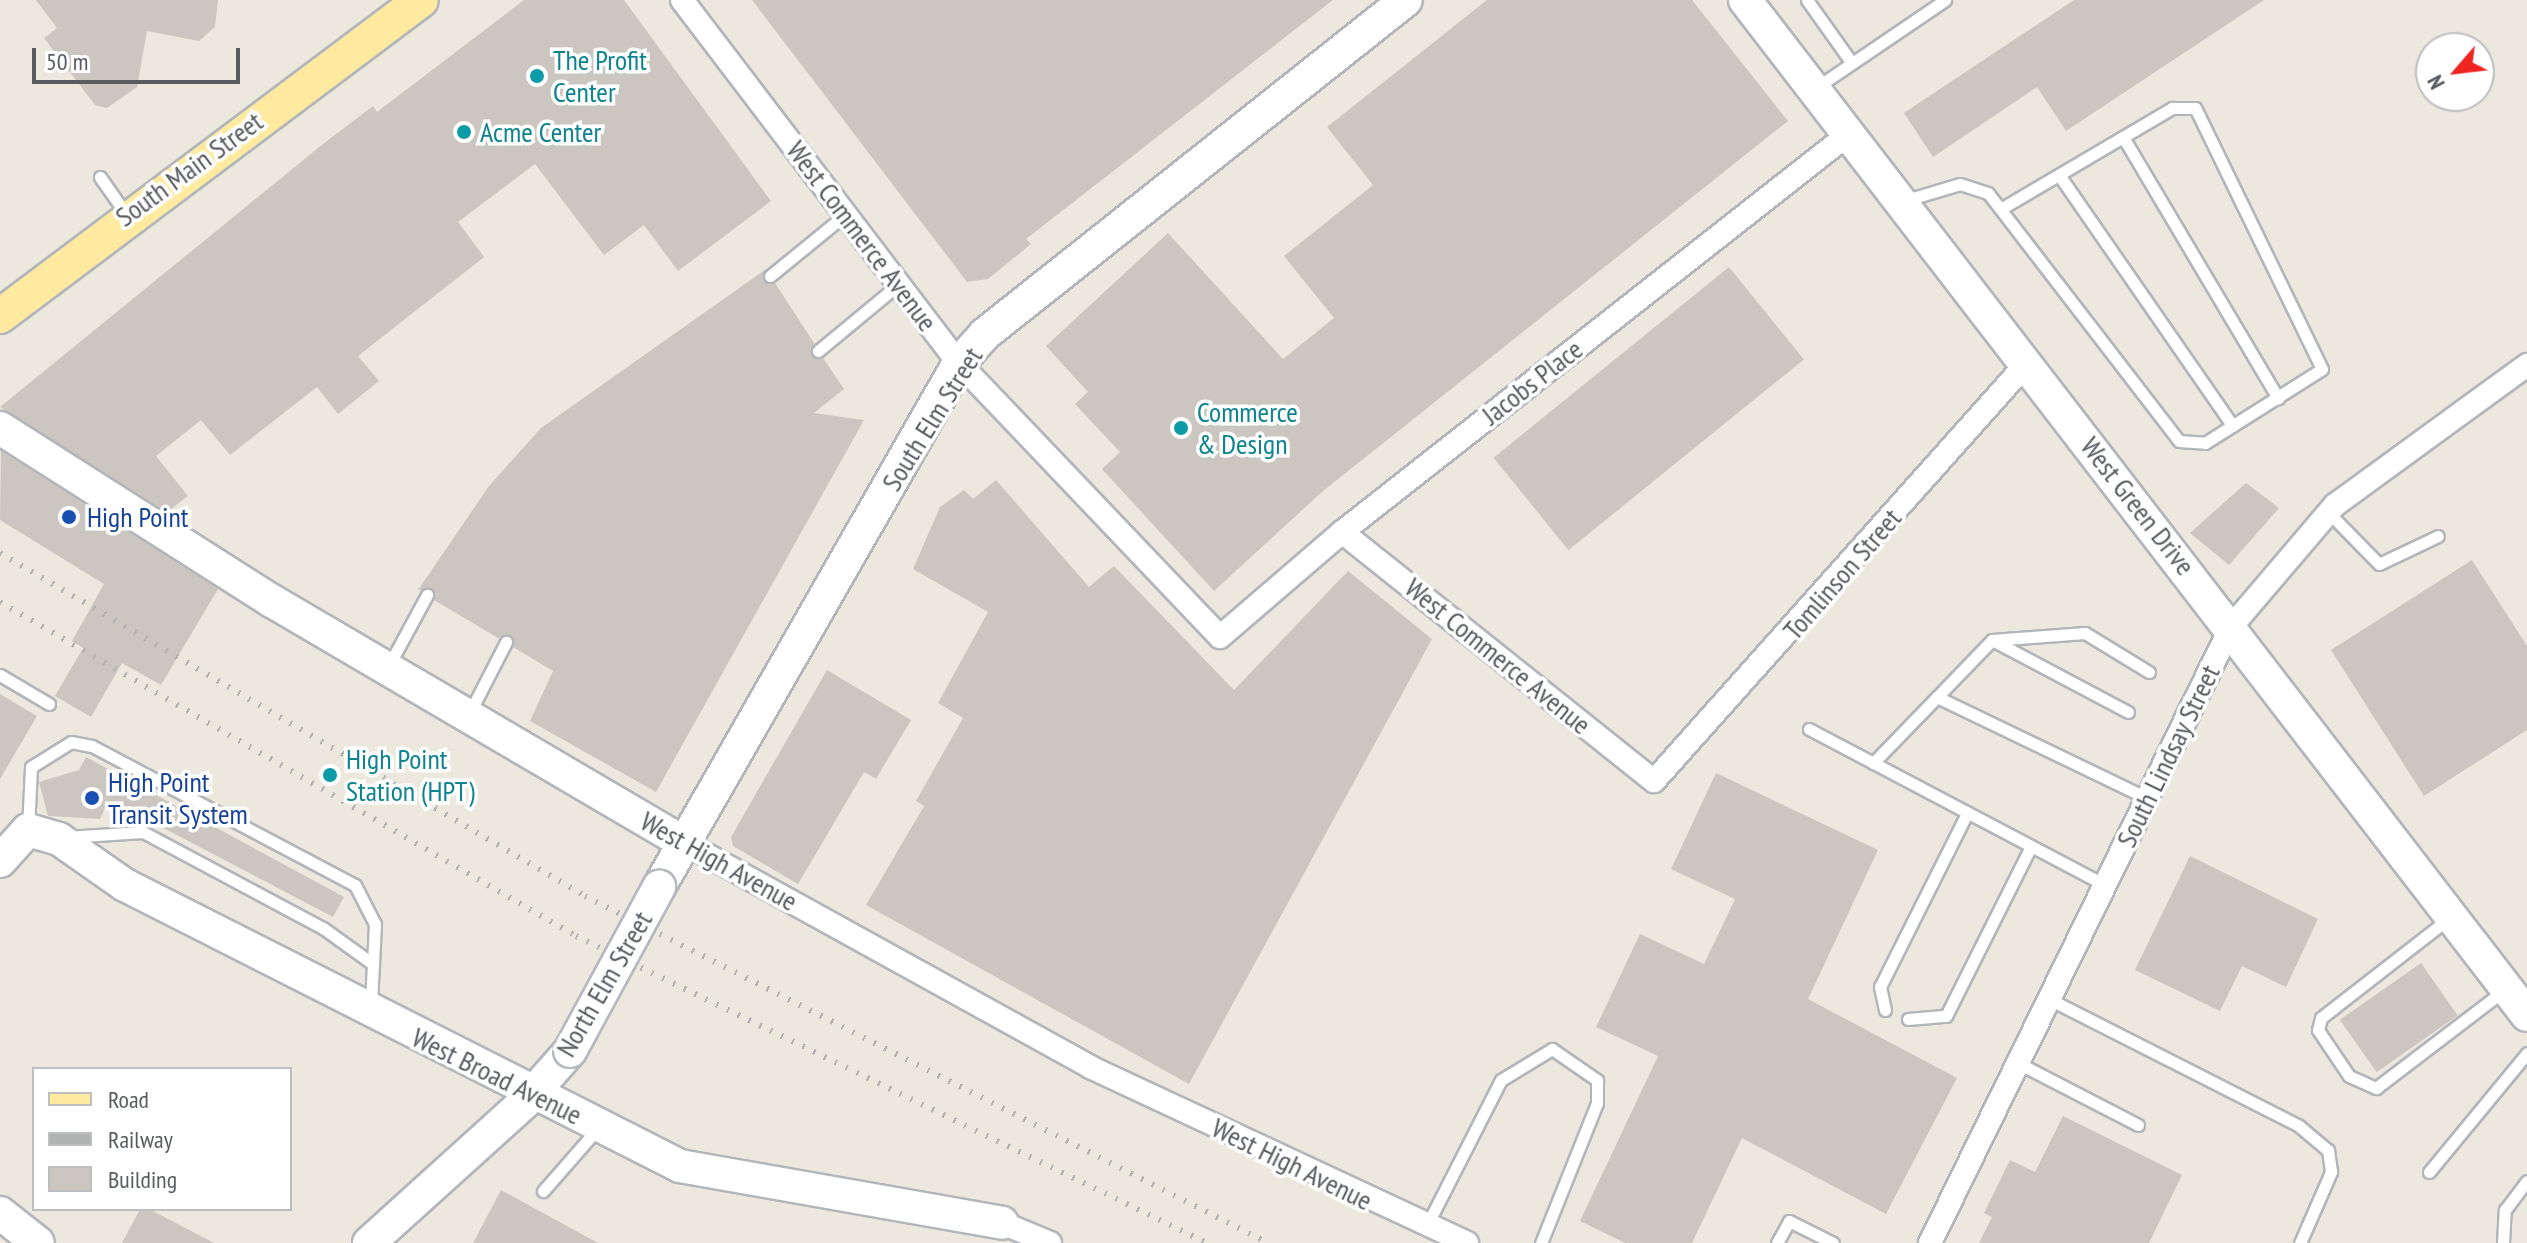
<!DOCTYPE html>
<html>
<head>
<meta charset="utf-8">
<style>
	body { margin:0 }
	#map { position:relative; width:2527px; height:1243px; overflow:hidden; background:#ece8de; font-family:"PT Sans Narrow",sans-serif }
	div>[style] { position:absolute }
	.building>* { inset:0; background:#ccc6c0; transform-origin:0 0 }
	.roads { filter:drop-shadow(2px 0 #b2b6ba) drop-shadow(-2px 0 #b2b6ba) drop-shadow(0 2px #b2b6ba) drop-shadow(0 -2px #b2b6ba) }
	.lane>* { height:11px; margin:-5.5px; padding:0 5.5px; transform-origin:5.5px; border-radius:5.5px; background:#fff }
	.street>* { height:22px; margin:-11px; padding:0 11px; transform-origin:11px; border-radius:11px; background:#fff }
	.secondary>* { height:32px; margin:-16px; padding:0 16px; transform-origin:16px; border-radius:16px; background:#fff }
	.primary>* { height:34px; margin:-17px; padding:0 17px; transform-origin:17px; border-radius:17px; background:#ffeaa0 }
	.rail>* { height:6px; margin-top:-3px; transform-origin:0; background:repeating-linear-gradient(90deg,#b1b2b2 0 2px,transparent 0 12px) }
	.bridges { filter:drop-shadow(2px 0 #b5b9bf) drop-shadow(-2px 0 #b5b9bf) drop-shadow(0 2px #b5b9bf) drop-shadow(0 -2px #b5b9bf) }
	.secondary-bridge>* { height:32px; margin:-16px; padding:0 16px; transform-origin:16px; border-radius:16px; background:#fff }
	.dots>* { width:22px; height:22px; translate:-50% -50%; box-sizing:border-box; border:4px solid #fff; border-radius:50% }
	span { translate:-50% -50%; white-space:nowrap; text-align:center; line-height:1.15; -webkit-text-stroke:7px #fff; paint-order:stroke }
	.culture-label { font-size:28px; color:#0d838f }
	.left { translate:0 -50%; text-align:left }
	.street-label { font-size:28px; color:#585c61 }
	.transit-label { font-size:28px; color:#164399 }
	.legend { position:absolute; left:32px; top:1067px; width:260px; height:144px; box-sizing:border-box; background:#fff; border:2px solid #bcbec0; margin:0; padding:10px 14px; list-style:none; font-size:24px; color:#585c61 }
	.legend li { display:flex; align-items:center; gap:16px; height:40px }
	.legend b { width:40px; border:2px solid #bcbec0 }
	.north { position:absolute; left:2415px; top:32px; width:80px; height:80px; box-sizing:border-box; background:#fff; border:2px solid #bcbec0; border-radius:50%; rotate:242deg; font-size:22px; font-weight:700; line-height:32px; text-align:center; color:#585c61 }
	.north::after { content:''; display:block; margin:auto; width:28px; height:36px; background:#ef2521; clip-path:polygon(50% 0,100% 100%,50% 72%,0 100%) }
	.scale { position:absolute; left:32px; top:48px; width:208px; height:36px; box-sizing:border-box; border:4px solid #585c61; border-top:0; padding-left:10px; font-size:24px; line-height:28px; white-space:nowrap; color:#585c61; -webkit-text-stroke:6px #fff; paint-order:stroke }
</style>
</head>
<body>
<div id="map">
	<div class="building">
		<i style="clip-path:polygon(36px 0,218px 0,215px 27px,199px 41px,147px 31px,137px 87px,107px 108px,95px 105px,44px 38px,57px 28px)"></i>
		<i style="clip-path:polygon(524px 0,624px 0,771px 201px,678px 271px,644px 225px,604px 255px,535px 164px,458px 222px,484px 257px,358px 356px,379px 381px,338px 414px,317px 387px,230px 455px,201px 420px,156px 456px,188px 496px,167px 512px,0 407px,323px 144px,373px 106px,377px 112px)"></i>
		<i style="clip-path:polygon(752px 0,1333px 0,1026px 239px,1031px 244px,988px 279px,967px 282px)"></i>
		<i style="clip-path:polygon(1487px 0,1692px 0,1788px 121px,1323px 491px,1214px 591px,1102px 469px,1120px 452px,1075px 404px,1088px 392px,1046px 346px,1168px 233px,1283px 359px,1334px 318px,1284px 256px,1373px 185px,1327px 127px)"></i>
		<i style="clip-path:polygon(2074px 0,2264px 0,2066px 131px,2037px 87px,1933px 157px,1904px 113px)"></i>
		<i style="left:1729px;top:267px;width:119px;height:303px;rotate:51deg"></i>
		<i style="clip-path:polygon(766px 269px,763px 281px,775px 283px,814px 343px,811px 356px,823px 358px,844px 389px,814px 413px,864px 420px,656px 792px,530px 721px,553px 671px,513px 647px,511px 635px,498px 638px,434px 600px,432px 588px,418px 590px,489px 486px,541px 428px)"></i>
		<i style="clip-path:polygon(1px 451px,218px 589px,161px 685px,122px 663px,91px 717px,55px 696px,83px 648px,72px 641px,104px 584px,0 520px)"></i>
		<i style="clip-path:polygon(996px 480px,1089px 587px,1114px 566px,1234px 690px,1348px 571px,1432px 639px,1189px 1084px,866px 905px,924px 806px,916px 801px,963px 718px,938px 703px,988px 612px,913px 569px,940px 507px,964px 490px,973px 499px)"></i>
		<i style="clip-path:polygon(2246px 483px,2279px 508px,2229px 565px,2190px 533px)"></i>
		<i style="clip-path:polygon(2472px 560px,2527px 646px,2527px 730px,2424px 796px,2331px 650px)"></i>
		<i style="clip-path:polygon(827px 670px,911px 720px,876px 779px,864px 772px,798px 884px,733px 846px,731px 837px)"></i>
		<i style="clip-path:polygon(0 694px,37px 716px,0 779px)"></i>
		<i style="clip-path:polygon(86px 757px,344px 897px,333px 917px,133px 812px,129px 819px,106px 806px,100px 819px,48px 816px,39px 782px,79px 770px)"></i>
		<i style="clip-path:polygon(1716px 773px,1878px 850px,1808px 999px,1957px 1078px,1886px 1214px,1742px 1138px,1692px 1243px,1625px 1243px,1580px 1221px,1658px 1056px,1596px 1027px,1640px 934px,1704px 964px,1735px 899px,1671px 869px)"></i>
		<i style="clip-path:polygon(2190px 856px,2318px 919px,2286px 987px,2242px 966px,2220px 1011px,2135px 970px)"></i>
		<i style="left:2421px;top:963px;width:64px;height:99px;rotate:55deg"></i>
		<i style="clip-path:polygon(2063px 1116px,2182px 1175px,2149px 1243px,1979px 1243px,1992px 1217px,1984px 1213px,2010px 1160px,2035px 1172px)"></i>
		<i style="clip-path:polygon(501px 1190px,598px 1243px,473px 1243px)"></i>
		<i style="clip-path:polygon(140px 1209px,149px 1209px,214px 1243px,122px 1243px)"></i>
	</div>
	<div class="roads">
		<div class="lane">
			<i style="left:1807px;top:0;width:77px;rotate:54.5deg"></i>
			<i style="left:1817px;top:87px;width:155px;rotate:-34.2deg"></i>
			<i style="left:2123px;top:137px;width:304px;rotate:59.3deg"></i>
			<i style="left:2059px;top:175px;width:305px;rotate:55.3deg"></i>
			<i style="left:100px;top:177px;width:45px;rotate:54.9deg"></i>
			<i style="left:1903px;top:201px;width:59px;rotate:-16.6deg"></i>
			<i style="left:1960px;top:184px;width:29px;rotate:18deg"></i>
			<i style="left:1988px;top:193px;width:313px;rotate:52.4deg"></i>
			<i style="left:2179px;top:441px;width:26px;rotate:4deg"></i>
			<i style="left:2205px;top:443px;width:138px;rotate:-32.3deg"></i>
			<i style="left:2322px;top:369px;width:290px;rotate:-115.9deg"></i>
			<i style="left:2195px;top:108px;width:23px;rotate:180deg"></i>
			<i style="left:2172px;top:108px;width:197px;rotate:149.5deg"></i>
			<i style="left:770px;top:276px;width:98px;rotate:-39.2deg"></i>
			<i style="left:818px;top:351px;width:105px;rotate:-39.6deg"></i>
			<i style="left:2329px;top:513px;width:71px;rotate:45.6deg"></i>
			<i style="left:2379px;top:564px;width:65px;rotate:-25.4deg"></i>
			<i style="left:389px;top:665px;width:80px;rotate:-61.5deg"></i>
			<i style="left:0;top:675px;width:57px;rotate:30.6deg"></i>
			<i style="left:1937px;top:697px;width:79px;rotate:-46deg"></i>
			<i style="left:470px;top:712px;width:79px;rotate:-62.8deg"></i>
			<i style="left:2128px;top:712px;width:154px;rotate:-152.1deg"></i>
			<i style="left:1992px;top:640px;width:93px;rotate:-4.3deg"></i>
			<i style="left:2085px;top:633px;width:75px;rotate:31.4deg"></i>
			<i style="left:1809px;top:729px;width:335px;rotate:27.8deg"></i>
			<i style="left:1873px;top:763px;width:92px;rotate:-45.9deg"></i>
			<i style="left:1937px;top:697px;width:233px;rotate:25.7deg"></i>
			<i style="left:28px;top:829px;width:62px;rotate:-87.2deg"></i>
			<i style="left:31px;top:767px;width:47px;rotate:-32deg"></i>
			<i style="left:71px;top:742px;width:21px;rotate:11deg"></i>
			<i style="left:92px;top:746px;width:297px;rotate:27.9deg"></i>
			<i style="left:355px;top:885px;width:44px;rotate:62.9deg"></i>
			<i style="left:375px;top:924px;width:80px;rotate:92.9deg"></i>
			<i style="left:66px;top:837px;width:77px;rotate:-3.7deg"></i>
			<i style="left:143px;top:832px;width:204px;rotate:28.1deg"></i>
			<i style="left:323px;top:928px;width:62px;rotate:35.8deg"></i>
			<i style="left:2448px;top:919px;width:161px;rotate:142.1deg"></i>
			<i style="left:2321px;top:1018px;width:12px;rotate:104deg"></i>
			<i style="left:2318px;top:1030px;width:55px;rotate:56deg"></i>
			<i style="left:2349px;top:1076px;width:30px;rotate:24deg"></i>
			<i style="left:2376px;top:1088px;width:163px;rotate:-37.3deg"></i>
			<i style="left:2049px;top:999px;width:280px;rotate:26.9deg"></i>
			<i style="left:2299px;top:1126px;width:38px;rotate:40deg"></i>
			<i style="left:2328px;top:1150px;width:22px;rotate:82deg"></i>
			<i style="left:2331px;top:1172px;width:77px;rotate:113.6deg"></i>
			<i style="left:1885px;top:1010px;width:24px;rotate:-102deg"></i>
			<i style="left:1880px;top:987px;width:195px;rotate:-63.4deg"></i>
			<i style="left:1908px;top:1019px;width:38px;rotate:-5deg"></i>
			<i style="left:1946px;top:1016px;width:190px;rotate:-63.4deg"></i>
			<i style="left:2018px;top:1063px;width:135px;rotate:27.3deg"></i>
			<i style="left:2429px;top:1172px;width:154px;rotate:-50.5deg"></i>
			<i style="left:543px;top:1191px;width:85px;rotate:-48.8deg"></i>
			<i style="left:1426px;top:1227px;width:165px;rotate:-63deg"></i>
			<i style="left:1501px;top:1080px;width:60px;rotate:-31.3deg"></i>
			<i style="left:1552px;top:1049px;width:55px;rotate:34.6deg"></i>
			<i style="left:1597px;top:1080px;width:23px;rotate:90deg"></i>
			<i style="left:1597px;top:1103px;width:151px;rotate:111.8deg"></i>
			<i style="left:1777px;top:1243px;width:25px;rotate:-61deg"></i>
			<i style="left:1789px;top:1221px;width:49px;rotate:26.6deg"></i>
			<i style="left:2503px;top:1243px;width:33px;rotate:-87deg"></i>
			<i style="left:2505px;top:1210px;width:36px;rotate:-53deg"></i>
		</div>
		<div class="street">
			<i style="left:682px;top:0;width:457px;rotate:52.7deg"></i>
			<i style="left:959px;top:363px;width:378px;rotate:46.4deg"></i>
			<i style="left:1220px;top:637px;width:161px;rotate:-40.7deg"></i>
			<i style="left:1342px;top:532px;width:646px;rotate:-38.15deg"></i>
			<i style="left:1342px;top:532px;width:399px;rotate:38.6deg"></i>
			<i style="left:1654px;top:781px;width:560px;rotate:-48.26deg"></i>
			<i style="left:685px;top:843px;width:463px;rotate:28.9deg"></i>
			<i style="left:1090px;top:1067px;width:416px;rotate:25deg"></i>
			<i style="left:1002px;top:1223px;width:52px;rotate:22.6deg"></i>
			<i style="left:1930px;top:1243px;width:686px;rotate:-63.96deg"></i>
			<i style="left:2231px;top:627px;width:160px;rotate:-49.6deg"></i>
			<i style="left:2335px;top:505px;width:238px;rotate:-36.1deg"></i>
		</div>
		<div class="secondary">
			<i style="left:1745px;top:0;width:1281px;rotate:52.39deg"></i>
			<i style="left:0;top:428px;width:322px;rotate:32.5deg"></i>
			<i style="left:272px;top:601px;width:479px;rotate:30.4deg"></i>
			<i style="left:0;top:861px;width:42px;rotate:-47.9deg"></i>
			<i style="left:28px;top:830px;width:32px;rotate:16deg"></i>
			<i style="left:59px;top:839px;width:80px;rotate:34.9deg"></i>
			<i style="left:125px;top:885px;width:622px;rotate:26.85deg"></i>
			<i style="left:680px;top:1166px;width:327px;rotate:10deg"></i>
			<i style="left:659px;top:887px;width:604px;rotate:-60.21deg"></i>
			<i style="left:959px;top:363px;width:39px;rotate:-48deg"></i>
			<i style="left:985px;top:334px;width:537px;rotate:-38.43deg"></i>
			<i style="left:0;top:1213px;width:48px;rotate:38.3deg"></i>
			<i style="left:369px;top:1243px;width:210px;rotate:-42.1deg"></i>
			<i style="left:525px;top:1102px;width:68px;rotate:-48.6deg"></i>
		</div>
		<div class="primary">
			<i style="left:0;top:316px;width:526px;rotate:-36.89deg"></i>
		</div>
	</div>
	<div class="rail">
		<i style="left:0;top:553px;width:678px;rotate:30.38deg"></i>
		<i style="left:585px;top:896px;width:766px;rotate:26.93deg"></i>
		<i style="left:0;top:602px;width:666px;rotate:30.11deg"></i>
		<i style="left:576px;top:936px;width:702px;rotate:25.94deg"></i>
	</div>
	<div class="bridges">
		<div class="secondary-bridge">
			<i style="left:570px;top:1051px;width:187px;rotate:-61.5deg"></i>
		</div>
	</div>
	<div class="dots">
		<i style="left:537px;top:76px;background:#0f9aa8"></i>
		<i style="left:464px;top:132px;background:#0f9aa8"></i>
		<i style="left:1181px;top:428px;background:#0f9aa8"></i>
		<i style="left:69px;top:517px;background:#1a4fb4"></i>
		<i style="left:330px;top:775px;background:#0f9aa8"></i>
		<i style="left:92px;top:798px;background:#1a4fb4"></i>
	</div>
	<div class="culture-label">
		<span class="left" style="left:553px;top:76px">The Profit<br>Center</span>
		<span class="left" style="left:480px;top:132px">Acme Center</span>
		<span class="left" style="left:1197px;top:428px">Commerce<br>&amp; Design</span>
		<span class="left" style="left:346px;top:775px">High Point<br>Station (HPT)</span>
	</div>
	<div class="street-label">
		<span style="left:189px;top:169px;rotate:-36deg">South Main Street</span>
		<span style="left:862px;top:236px;rotate:53deg">West Commerce Avenue</span>
		<span style="left:1532px;top:382px;rotate:-38deg">Jacobs Place</span>
		<span style="left:932px;top:419px;rotate:-58deg">South Elm Street</span>
		<span style="left:2138px;top:506px;rotate:52deg">West Green Drive</span>
		<span style="left:1842px;top:574px;rotate:-49deg">Tomlinson Street</span>
		<span style="left:1498px;top:656px;rotate:39deg">West Commerce Avenue</span>
		<span style="left:2168px;top:756px;rotate:-64deg">South Lindsay Street</span>
		<span style="left:719px;top:861px;rotate:29deg">West High Avenue</span>
		<span style="left:604px;top:984px;rotate:-60deg">North Elm Street</span>
		<span style="left:497px;top:1076px;rotate:26deg">West Broad Avenue</span>
		<span style="left:1292px;top:1164px;rotate:26deg">West High Avenue</span>
	</div>
	<div class="transit-label">
		<span class="left" style="left:87px;top:517px">High Point</span>
		<span class="left" style="left:108px;top:798px">High Point<br>Transit System</span>
	</div>
	<ul class="legend">
	<li><b style="height:10px;background:#ffeaa0"></b>Road</li>
	<li><b style="height:10px;background:#b1b2b2"></b>Railway</li>
	<li><b style="height:22px;background:#ccc6c0"></b>Building</li>
	</ul>
	<div class="north">N</div>
	<div class="scale">50 m</div>
</div>
</body>
</html>
